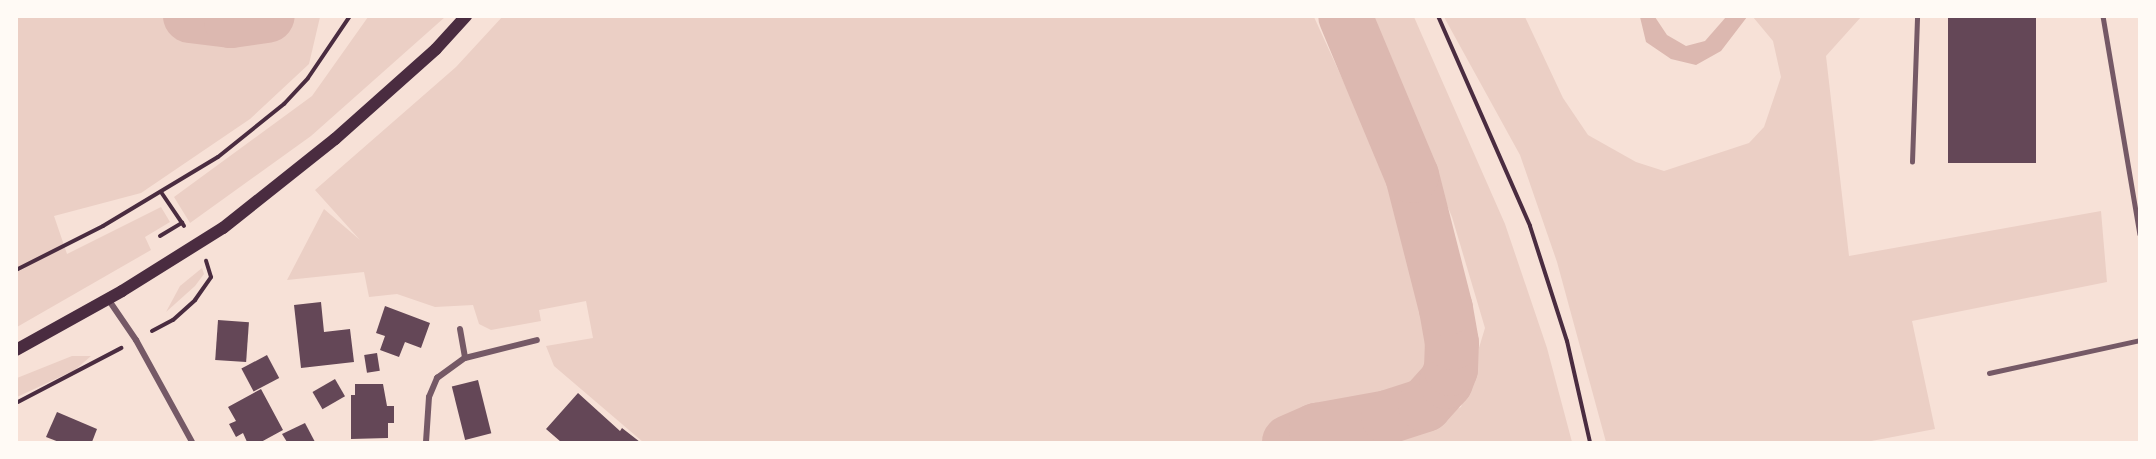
<!DOCTYPE html>
<html>
<head>
<meta charset="utf-8">
<style>
	body { margin:0 }
	#map { position:relative; width:2156px; height:459px; overflow:hidden; background:#f7e1d7; font-family:Quicksand,sans-serif }
	div>[style] { position:absolute }
	.green>* { inset:0; background:#ebcfc5 }
	.water>* { inset:0; background:#dcb8b0 }
	.river>* { height:54px; margin:-27px; padding:0 27px; transform-origin:27px; border-radius:27px; background:#dcb8b0 }
	.building>* { inset:0; background:#644757; transform-origin:0 0 }
	.path>* { height:4px; margin:-2px; padding:0 2px; transform-origin:2px; border-radius:2px; background:#4a2c40 }
	.service>* { height:4.5px; margin:-2.25px; padding:0 2.25px; transform-origin:2.25px; border-radius:2.25px; background:#755966 }
	.minor>* { height:6px; margin:-3px; padding:0 3px; transform-origin:3px; border-radius:3px; background:#755966 }
	.secondary>* { height:12px; margin:-6px; padding:0 6px; transform-origin:6px; border-radius:6px; background:#4a2c40 }
	span { translate:-50% -50%; white-space:nowrap; text-align:center; line-height:1.15; -webkit-text-stroke:5px #fffaf5; paint-order:stroke }
	.frame { position:absolute; inset:0; border:18px solid #fffaf5; pointer-events:none }
</style>
</head>
<body>
<div id="map">
	<div class="green">
		<i style="clip-path:polygon(503px 16px,1314px 17px,1400px 205px,1439px 356px,1430px 373px,1408px 385px,1309px 408px,1270px 434px,1265px 442px,643px 442px,554px 366px,546px 346px,593px 338px,586px 301px,539px 310px,541px 321px,491px 330px,479px 324px,473px 305px,435px 307px,397px 294px,369px 297px,364px 272px,287px 280px,324px 209px,360px 240px,315px 190px,456px 67px)"></i>
		<i style="clip-path:polygon(17px 17px,320px 17px,309px 64px,250px 119px,141px 193px,54px 216px,67px 254px,161px 207px,170px 222px,145px 237px,151px 250px,17px 327px)"></i>
		<i style="clip-path:polygon(368px 17px,445px 17px,311px 136px,190px 223px,174px 197px,312px 96px)"></i>
		<i style="clip-path:polygon(1367px 17px,1414px 17px,1505px 224px,1547px 348px,1572px 442px,1368px 442px,1409px 431px,1461px 407px,1485px 328px,1452px 217px)"></i>
		<i style="clip-path:polygon(1444px 17px,1525px 17px,1563px 98px,1588px 135px,1636px 162px,1664px 171px,1749px 143px,1764px 127px,1781px 77px,1773px 41px,1753px 17px,1861px 17px,1826px 56px,1849px 256px,2101px 211px,2107px 282px,1912px 321px,1935px 429px,1866px 442px,1606px 442px,1557px 262px,1520px 155px)"></i>
		<i style="clip-path:polygon(202px 268px,204px 274px,195px 286px,166px 312px,180px 286px)"></i>
		<i style="clip-path:polygon(72px 356px,91px 356px,75px 370px,17px 397px,17px 378px)"></i>
	</div>
	<div class="water">
		<i style="clip-path:polygon(1640px 17px,1655px 17px,1667px 35px,1686px 46px,1705px 41px,1726px 17px,1747px 17px,1721px 51px,1696px 65px,1671px 59px,1646px 42px)"></i>
	</div>
	<div class="river">
		<i style="left:190px;top:16px;width:41px;rotate:7deg"></i>
		<i style="left:231px;top:21px;width:37px;rotate:-8deg"></i>
		<i style="left:1289px;top:442px;width:30px;rotate:-24deg"></i>
		<i style="left:1316px;top:430px;width:73px;rotate:-10.2deg"></i>
		<i style="left:1388px;top:417px;width:39px;rotate:-18deg"></i>
		<i style="left:1425px;top:405px;width:31px;rotate:-48deg"></i>
		<i style="left:1446px;top:382px;width:14px;rotate:-69deg"></i>
		<i style="left:1451px;top:369px;width:26px;rotate:-88deg"></i>
		<i style="left:1452px;top:343px;width:35px;rotate:-100deg"></i>
		<i style="left:1446px;top:309px;width:137px;rotate:-104.3deg"></i>
		<i style="left:1412px;top:176px;width:173px;rotate:-112.7deg"></i>
	</div>
	<div class="building">
		<i style="left:1948px;top:16px;width:88px;height:147px"></i>
		<i style="clip-path:polygon(321px 302px,324px 332px,350px 329px,354px 362px,301px 368px,294px 305px)"></i>
		<i style="clip-path:polygon(385px 306px,430px 323px,421px 348px,405px 342px,399px 357px,380px 350px,385px 336px,376px 333px)"></i>
		<i style="left:218px;top:320px;width:31px;height:40px;rotate:4deg"></i>
		<i style="left:377px;top:353px;width:18px;height:13px;rotate:81deg"></i>
		<i style="left:267px;top:355px;width:26px;height:29px;rotate:62deg"></i>
		<i style="left:335px;top:379px;width:20px;height:26px;rotate:60deg"></i>
		<i style="left:478px;top:380px;width:55px;height:27px;rotate:76deg"></i>
		<i style="clip-path:polygon(355px 384px,383px 384px,387px 406px,394px 406px,394px 423px,388px 423px,388px 438px,351px 439px,351px 395px,355px 395px)"></i>
		<i style="clip-path:polygon(261px 389px,283px 430px,261px 442px,247px 442px,243px 433px,236px 437px,229px 424px,236px 421px,228px 407px)"></i>
		<i style="clip-path:polygon(578px 393px,620px 431px,622px 428px,640px 442px,561px 442px,546px 429px)"></i>
		<i style="clip-path:polygon(57px 412px,97px 429px,92px 442px,59px 442px,46px 437px)"></i>
		<i style="clip-path:polygon(305px 423px,315px 442px,287px 442px,282px 434px)"></i>
	</div>
	<div class="path">
		<i style="left:1438px;top:16px;width:229px;rotate:66.3deg"></i>
		<i style="left:1530px;top:226px;width:121px;rotate:72.2deg"></i>
		<i style="left:1567px;top:341px;width:104px;rotate:77.2deg"></i>
		<i style="left:161px;top:192px;width:41px;rotate:55.9deg"></i>
		<i style="left:160px;top:236px;width:26px;rotate:-31deg"></i>
		<i style="left:16px;top:270px;width:97px;rotate:-26.8deg"></i>
		<i style="left:103px;top:226px;width:134px;rotate:-31deg"></i>
		<i style="left:218px;top:157px;width:85px;rotate:-38.8deg"></i>
		<i style="left:284px;top:104px;width:35px;rotate:-47deg"></i>
		<i style="left:308px;top:78px;width:75px;rotate:-55.9deg"></i>
		<i style="left:152px;top:331px;width:24px;rotate:-28deg"></i>
		<i style="left:173px;top:320px;width:30px;rotate:-42deg"></i>
		<i style="left:195px;top:300px;width:28px;rotate:-55deg"></i>
		<i style="left:211px;top:277px;width:17px;rotate:-107deg"></i>
		<i style="left:16px;top:403px;width:119px;rotate:-27.6deg"></i>
	</div>
	<div class="service">
		<i style="left:2103px;top:16px;width:221px;rotate:80.4deg"></i>
		<i style="left:1912px;top:162px;width:146px;rotate:-88deg"></i>
		<i style="left:1989px;top:373px;width:155px;rotate:-12.3deg"></i>
	</div>
	<div class="minor">
		<i style="left:108px;top:299px;width:50px;rotate:55.7deg"></i>
		<i style="left:136px;top:340px;width:116px;rotate:61.2deg"></i>
		<i style="left:460px;top:329px;width:29px;rotate:80deg"></i>
		<i style="left:426px;top:442px;width:45px;rotate:-86.2deg"></i>
		<i style="left:429px;top:397px;width:21px;rotate:-67deg"></i>
		<i style="left:437px;top:378px;width:34px;rotate:-36deg"></i>
		<i style="left:465px;top:358px;width:74px;rotate:-14deg"></i>
	</div>
	<div class="secondary">
		<i style="left:16px;top:350px;width:121px;rotate:-29.1deg"></i>
		<i style="left:122px;top:291px;width:119px;rotate:-32deg"></i>
		<i style="left:223px;top:228px;width:143px;rotate:-38.5deg"></i>
		<i style="left:335px;top:139px;width:135px;rotate:-41.7deg"></i>
		<i style="left:436px;top:49px;width:45px;rotate:-47.7deg"></i>
	</div>
	<div class="frame"></div>
</div>
</body>
</html>
